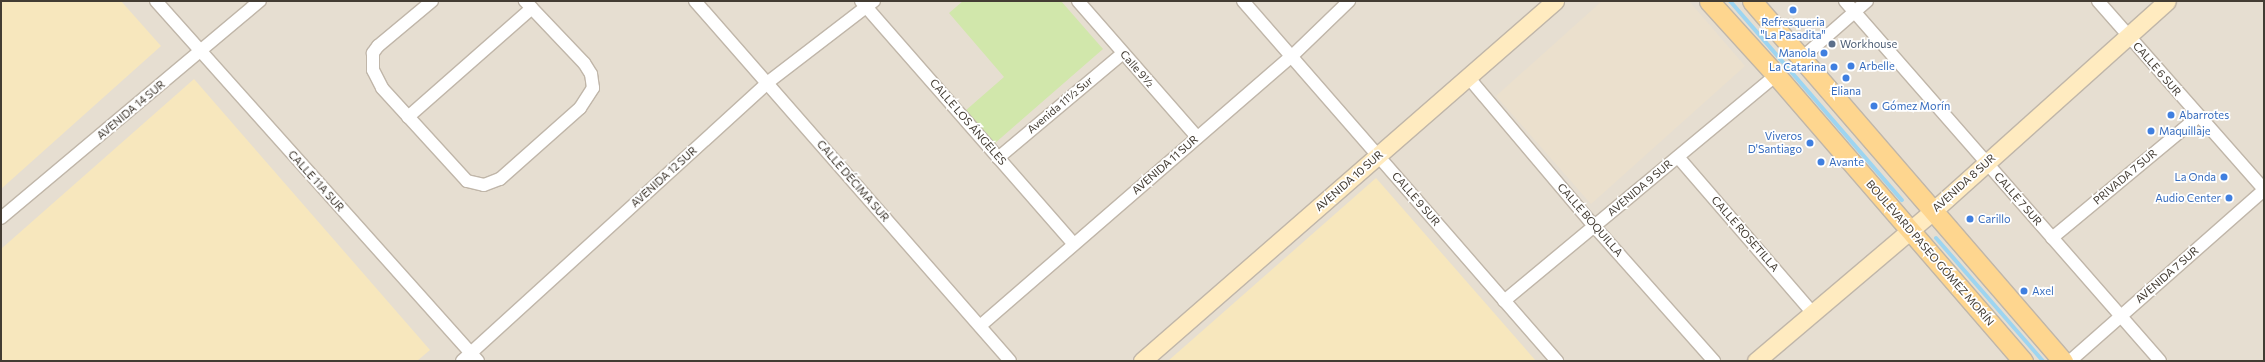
<!DOCTYPE html>
<html>
<head>
<meta charset="utf-8">
<style>
	body { margin:0 }
	#map { position:relative; width:2265px; height:362px; overflow:hidden; background:#f2ece3; font-family:Commissioner,sans-serif }
	div>[style] { position:absolute }
	.residential>* { inset:0; background:#e6ded1; transform-origin:0 0 }
	.education>* { inset:0; background:#ebe0cd }
	.green>* { inset:0; background:#d1e7ab }
	.sand>* { inset:0; background:#f7e7bd }
	.stream>* { height:4px; margin:-2px; padding:0 2px; transform-origin:2px; border-radius:2px; background:#9ed5f0 }
	.roads { filter:drop-shadow(1px 0 #c0b6a9) drop-shadow(-1px 0 #c0b6a9) drop-shadow(0 1px #c0b6a9) drop-shadow(0 -1px #c0b6a9) }
	.minor>* { height:12px; margin:-6px; padding:0 6px; transform-origin:6px; border-radius:6px; background:#fff }
	.secondary>* { height:17px; margin:-8.5px; padding:0 8.5px; transform-origin:8.5px; border-radius:8.5px; background:#ffebc0 }
	.primary>* { height:19px; margin:-9.5px; padding:0 9.5px; transform-origin:9.5px; border-radius:9.5px; background:#fed68f }
	.dots>* { width:11px; height:11px; translate:-50% -50%; box-sizing:border-box; border:2px solid #fff; border-radius:50% }
	span { translate:-50% -50%; white-space:nowrap; text-align:center; line-height:1.15; -webkit-text-stroke:3.5px #fff; paint-order:stroke }
	.shop-label { font-size:11px; color:#366cbe }
	.right { translate:-100% -50%; text-align:right }
	.left { translate:0 -50%; text-align:left }
	.service-label { font-size:11px; color:#4e5e75 }
	.street-label { font-size:11px; color:#433c33 }
	.frame { position:absolute; inset:0; border:2px solid #433c33; pointer-events:none }
</style>
</head>
<body>
<div id="map">
	<div class="residential">
		<i style="left:1px;top:1px;width:2263px;height:360px"></i>
	</div>
	<div class="education">
		<i style="clip-path:polygon(1602px 1px,1689px 1px,1745px 66px,1591px 204px,1496px 96px)"></i>
	</div>
	<div class="green">
		<i style="clip-path:polygon(963px 1px,1061px 1px,1103px 49px,994px 144px,965px 111px,1004px 77px,949px 13px)"></i>
	</div>
	<div class="sand">
		<i style="clip-path:polygon(1px 1px,121px 1px,161px 46px,1px 189px)"></i>
		<i style="clip-path:polygon(194px 79px,430px 350px,417px 361px,1px 361px,1px 249px)"></i>
		<i style="clip-path:polygon(1376px 178px,1536px 361px,1168px 361px)"></i>
	</div>
	<div class="stream">
		<i style="left:1730px;top:1px;width:263px;rotate:49.2deg"></i>
		<i style="left:1936px;top:238px;width:163px;rotate:49deg"></i>
	</div>
	<div class="roads">
		<div class="minor">
			<i style="left:156px;top:1px;width:483px;rotate:48.2deg"></i>
			<i style="left:432px;top:1px;width:70px;rotate:140.2deg"></i>
			<i style="left:378px;top:46px;width:9px;rotate:126deg"></i>
			<i style="left:373px;top:53px;width:17px;rotate:90deg"></i>
			<i style="left:373px;top:70px;width:20px;rotate:63deg"></i>
			<i style="left:382px;top:88px;width:126px;rotate:47.6deg"></i>
			<i style="left:467px;top:181px;width:17px;rotate:13deg"></i>
			<i style="left:484px;top:185px;width:17px;rotate:-21deg"></i>
			<i style="left:500px;top:179px;width:107px;rotate:-41.6deg"></i>
			<i style="left:580px;top:108px;width:24px;rotate:-57deg"></i>
			<i style="left:593px;top:88px;width:14px;rotate:-98deg"></i>
			<i style="left:591px;top:74px;width:13px;rotate:-122deg"></i>
			<i style="left:584px;top:63px;width:86px;rotate:-133.6deg"></i>
			<i style="left:695px;top:1px;width:478px;rotate:48.8deg"></i>
			<i style="left:861px;top:1px;width:323px;rotate:48.8deg"></i>
			<i style="left:1078px;top:1px;width:181px;rotate:48.8deg"></i>
			<i style="left:1243px;top:1px;width:478px;rotate:48.9deg"></i>
			<i style="left:1845px;top:1px;width:478px;rotate:48.8deg"></i>
			<i style="left:2098px;top:1px;width:251px;rotate:48.6deg"></i>
			<i style="left:1803px;top:57px;width:85px;rotate:-41.2deg"></i>
			<i style="left:1468px;top:77px;width:195px;rotate:49.8deg"></i>
			<i style="left:1594px;top:226px;width:181px;rotate:48.4deg"></i>
			<i style="left:408px;top:117px;width:165px;rotate:-41.3deg"></i>
			<i style="left:1678px;top:157px;width:205px;rotate:49.2deg"></i>
			<i style="left:998px;top:158px;width:163px;rotate:-40deg"></i>
			<i style="left:1px;top:218px;width:338px;rotate:-40deg"></i>
			<i style="left:2052px;top:238px;width:190px;rotate:-39.7deg"></i>
			<i style="left:1504px;top:301px;width:354px;rotate:-39.7deg"></i>
			<i style="left:980px;top:326px;width:411px;rotate:-40.9deg"></i>
			<i style="left:1291px;top:57px;width:81px;rotate:-44deg"></i>
			<i style="left:462px;top:361px;width:413px;rotate:-42.3deg"></i>
			<i style="left:767px;top:83px;width:135px;rotate:-37.5deg"></i>
			<i style="left:2070px;top:361px;width:259px;rotate:-41.4deg"></i>
		</div>
		<div class="secondary">
			<i style="left:1142px;top:361px;width:548px;rotate:-41.08deg"></i>
			<i style="left:1756px;top:361px;width:232px;rotate:-40.3deg"></i>
			<i style="left:1933px;top:211px;width:314px;rotate:-41.9deg"></i>
		</div>
		<div class="primary">
			<i style="left:1709px;top:1px;width:100px;rotate:47.8deg"></i>
			<i style="left:1776px;top:75px;width:378px;rotate:49.2deg"></i>
			<i style="left:1752px;top:1px;width:476px;rotate:49.2deg"></i>
		</div>
	</div>
	<div class="dots">
		<i style="left:1793px;top:10px;background:#3f7fe0"></i>
		<i style="left:1832px;top:44px;background:#5c6f8a"></i>
		<i style="left:1824px;top:53px;background:#3f7fe0"></i>
		<i style="left:1851px;top:66px;background:#3f7fe0"></i>
		<i style="left:1834px;top:67px;background:#3f7fe0"></i>
		<i style="left:1846px;top:78px;background:#3f7fe0"></i>
		<i style="left:1874px;top:106px;background:#3f7fe0"></i>
		<i style="left:2171px;top:115px;background:#3f7fe0"></i>
		<i style="left:2151px;top:131px;background:#3f7fe0"></i>
		<i style="left:1810px;top:143px;background:#3f7fe0"></i>
		<i style="left:1821px;top:162px;background:#3f7fe0"></i>
		<i style="left:2224px;top:177px;background:#3f7fe0"></i>
		<i style="left:2229px;top:198px;background:#3f7fe0"></i>
		<i style="left:1970px;top:219px;background:#3f7fe0"></i>
		<i style="left:2024px;top:291px;background:#3f7fe0"></i>
	</div>
	<div class="shop-label">
		<span style="left:1793px;top:29px">Refresqueria<br>"La Pasadita"</span>
		<span class="right" style="left:1816px;top:53px">Manola</span>
		<span class="left" style="left:1859px;top:66px">Arbelle</span>
		<span class="right" style="left:1826px;top:67px">La Catarina</span>
		<span style="left:1846px;top:91px">Eliana</span>
		<span class="left" style="left:1882px;top:106px">Gómez Morín</span>
		<span class="left" style="left:2179px;top:115px">Abarrotes</span>
		<span class="left" style="left:2159px;top:131px">Maquillaje</span>
		<span class="right" style="left:1802px;top:143px">Viveros<br>D'Santiago</span>
		<span class="left" style="left:1829px;top:162px">Avante</span>
		<span class="right" style="left:2216px;top:177px">La Onda</span>
		<span class="right" style="left:2221px;top:198px">Audio Center</span>
		<span class="left" style="left:1978px;top:219px">Carillo</span>
		<span class="left" style="left:2032px;top:291px">Axel</span>
	</div>
	<div class="service-label">
		<span class="left" style="left:1840px;top:44px">Workhouse</span>
	</div>
	<div class="street-label">
		<span style="left:1137px;top:69px;rotate:49deg">Calle 9½</span>
		<span style="left:2157px;top:69px;rotate:49deg">CALLE 6 SUR</span>
		<span style="left:1060px;top:105px;rotate:-40deg">Avenida 11½ Sur</span>
		<span style="left:131px;top:110px;rotate:-40deg">AVENIDA 14 SUR</span>
		<span style="left:968px;top:122px;rotate:49deg">CALLE LOS ÁNGELES</span>
		<span style="left:1165px;top:165px;rotate:-41deg">AVENIDA 11 SUR</span>
		<span style="left:664px;top:177px;rotate:-42deg">AVENIDA 12 SUR</span>
		<span style="left:2125px;top:177px;rotate:-40deg">PRIVADA 7 SUR</span>
		<span style="left:316px;top:181px;rotate:48deg">CALLE 11A SUR</span>
		<span style="left:853px;top:181px;rotate:49deg">CALLE DÉCIMA SUR</span>
		<span style="left:1349px;top:181px;rotate:-41deg">AVENIDA 10 SUR</span>
		<span style="left:1964px;top:183px;rotate:-42deg">AVENIDA 8 SUR</span>
		<span style="left:1640px;top:188px;rotate:-40deg">AVENIDA 9 SUR</span>
		<span style="left:1416px;top:199px;rotate:49deg">CALLE 9 SUR</span>
		<span style="left:2018px;top:199px;rotate:49deg">CALLE 7 SUR</span>
		<span style="left:1590px;top:220px;rotate:49deg">CALLE BOQUILLA</span>
		<span style="left:1745px;top:234px;rotate:49deg">CALLE ROSETILLA</span>
		<span style="left:1930px;top:253px;rotate:49deg">BOULEVARD PASEO GÓMEZ MORÍN</span>
		<span style="left:2167px;top:275px;rotate:-41deg">AVENIDA 7 SUR</span>
	</div>
	<div class="frame"></div>
</div>
</body>
</html>
